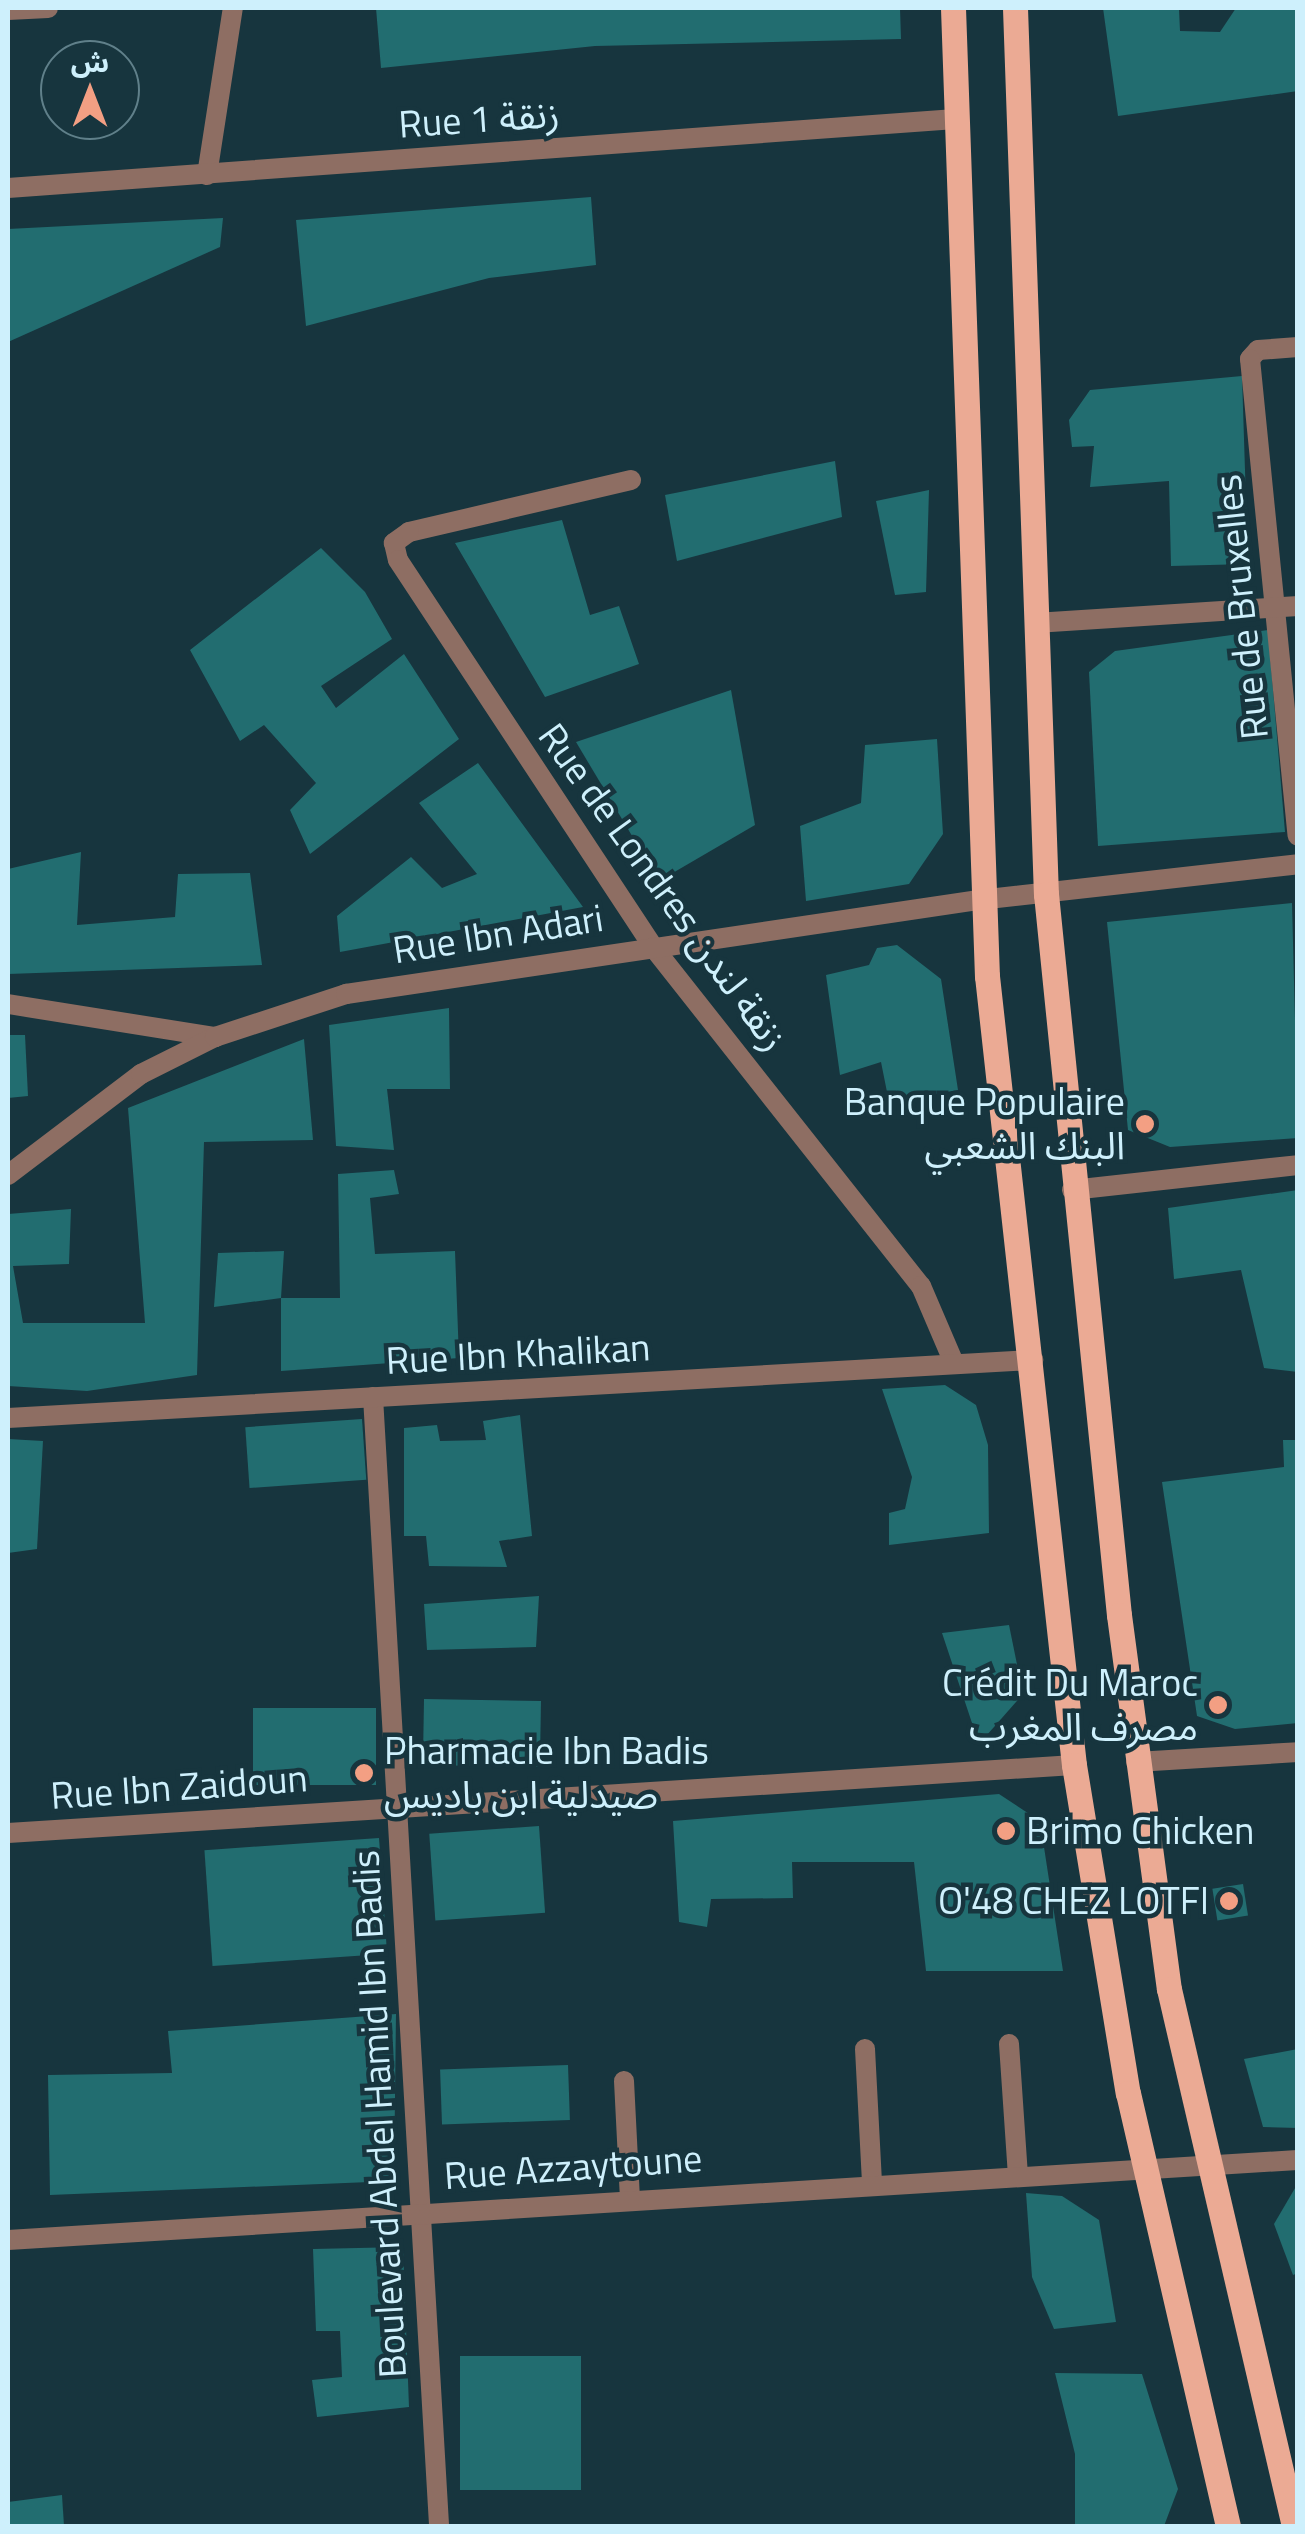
<!DOCTYPE html>
<html>
<head>
<meta charset="utf-8">
<style>
	body { margin:0 }
	#map { position:relative; width:1305px; height:2534px; overflow:hidden; background:#17353e; font-family:"Titillium Web","Noto Sans Arabic",sans-serif }
	div>[style] { position:absolute }
	.building>* { inset:0; background:#226d70; transform-origin:0 0 }
	.service>* { height:20px; margin:-10px; padding:0 10px; transform-origin:10px; border-radius:10px; background:#8e6e63 }
	.minor>* { height:20px; margin:-10px; padding:0 10px; transform-origin:10px; border-radius:10px; background:#8e6e63 }
	.primary>* { height:25px; margin:-12.5px; padding:0 12.5px; transform-origin:12.5px; border-radius:12.5px; background:#ebaa94 }
	.dots>* { width:28px; height:28px; translate:-50% -50%; box-sizing:border-box; border:5px solid #17353e; border-radius:50% }
	span { translate:-50% -50%; white-space:nowrap; text-align:center; line-height:1.15; -webkit-text-stroke:9px #17353e; paint-order:stroke }
	.street-label { font-size:38px; color:#cef0fc }
	.poi-label { font-size:38px; color:#cef0fc }
	.right { translate:-100% -50%; text-align:right }
	.left { translate:0 -50%; text-align:left }
	.frame { position:absolute; inset:0; border:10px solid #cef0fc; pointer-events:none }
	.north { position:absolute; left:40px; top:40px; width:100px; height:100px; box-sizing:border-box; background:#17353e; border:2px solid #60808a; border-radius:50%; rotate:0deg; font-size:28px; font-weight:700; line-height:40px; text-align:center; color:#cef0fc }
	.north::after { content:''; display:block; margin:auto; width:35px; height:45px; background:#f39f83; clip-path:polygon(50% 0,100% 100%,50% 72%,0 100%) }
</style>
</head>
<body>
<div id="map">
	<div class="building">
		<i style="clip-path:polygon(376px 8px,900px 8px,901px 39px,595px 46px,381px 68px)"></i>
		<i style="clip-path:polygon(1103px 8px,1179px 8px,1180px 31px,1220px 32px,1236px 8px,1298px 8px,1298px 91px,1118px 116px)"></i>
		<i style="clip-path:polygon(591px 197px,596px 265px,489px 278px,306px 326px,296px 220px)"></i>
		<i style="clip-path:polygon(223px 218px,220px 247px,8px 342px,8px 229px)"></i>
		<i style="clip-path:polygon(1242px 376px,1248px 564px,1171px 566px,1169px 481px,1090px 487px,1094px 446px,1072px 447px,1069px 420px,1090px 390px)"></i>
		<i style="clip-path:polygon(835px 461px,842px 517px,677px 561px,665px 495px)"></i>
		<i style="clip-path:polygon(929px 490px,926px 592px,895px 595px,876px 501px)"></i>
		<i style="clip-path:polygon(562px 520px,590px 615px,619px 606px,639px 664px,545px 697px,455px 543px)"></i>
		<i style="clip-path:polygon(321px 548px,365px 592px,392px 639px,321px 686px,336px 708px,404px 654px,459px 739px,310px 854px,290px 810px,316px 783px,264px 725px,240px 741px,190px 650px)"></i>
		<i style="clip-path:polygon(1268px 630px,1285px 832px,1098px 846px,1089px 672px,1115px 651px)"></i>
		<i style="clip-path:polygon(731px 690px,755px 825px,659px 881px,576px 742px)"></i>
		<i style="clip-path:polygon(937px 739px,943px 834px,909px 884px,806px 901px,800px 826px,861px 803px,865px 745px)"></i>
		<i style="clip-path:polygon(478px 763px,583px 907px,340px 952px,337px 916px,411px 857px,442px 888px,477px 874px,419px 803px)"></i>
		<i style="clip-path:polygon(81px 852px,77px 925px,175px 917px,178px 874px,250px 873px,262px 965px,8px 974px,8px 869px)"></i>
		<i style="clip-path:polygon(1292px 903px,1298px 1138px,1170px 1147px,1128px 1130px,1107px 922px)"></i>
		<i style="clip-path:polygon(897px 945px,941px 979px,958px 1090px,889px 1102px,881px 1062px,840px 1075px,826px 975px,869px 965px,877px 948px)"></i>
		<i style="clip-path:polygon(449px 1008px,450px 1089px,387px 1089px,394px 1150px,336px 1146px,329px 1025px)"></i>
		<i style="clip-path:polygon(8px 1035px,25px 1035px,28px 1096px,8px 1098px)"></i>
		<i style="clip-path:polygon(304px 1039px,313px 1140px,204px 1142px,197px 1375px,87px 1391px,8px 1386px,8px 1214px,71px 1209px,69px 1264px,13px 1266px,23px 1323px,145px 1323px,128px 1108px)"></i>
		<i style="clip-path:polygon(394px 1170px,399px 1194px,370px 1198px,375px 1254px,455px 1251px,459px 1358px,281px 1371px,281px 1298px,340px 1298px,338px 1174px)"></i>
		<i style="clip-path:polygon(1298px 1190px,1298px 1372px,1264px 1368px,1241px 1270px,1174px 1279px,1168px 1208px)"></i>
		<i style="clip-path:polygon(284px 1251px,281px 1298px,214px 1307px,218px 1253px)"></i>
		<i style="clip-path:polygon(945px 1385px,976px 1405px,988px 1445px,989px 1533px,889px 1545px,889px 1513px,905px 1509px,912px 1477px,882px 1389px)"></i>
		<i style="clip-path:polygon(520px 1415px,532px 1536px,499px 1541px,507px 1567px,429px 1566px,426px 1536px,404px 1536px,404px 1428px,437px 1425px,440px 1441px,486px 1440px,483px 1421px)"></i>
		<i style="left:362px;top:1419px;width:61px;height:117px;rotate:86deg"></i>
		<i style="clip-path:polygon(8px 1439px,43px 1441px,37px 1549px,8px 1553px)"></i>
		<i style="clip-path:polygon(1283px 1440px,1298px 1440px,1298px 1723px,1235px 1729px,1197px 1716px,1162px 1482px,1284px 1467px)"></i>
		<i style="clip-path:polygon(539px 1596px,536px 1647px,427px 1650px,424px 1604px)"></i>
		<i style="clip-path:polygon(1009px 1625px,1023px 1694px,979px 1744px,942px 1633px)"></i>
		<i style="left:541px;top:1701px;width:66px;height:117px;rotate:91deg"></i>
		<i style="left:376px;top:1708px;width:77px;height:123px;rotate:90deg"></i>
		<i style="clip-path:polygon(999px 1794px,1040px 1821px,1063px 1971px,926px 1971px,914px 1862px,792px 1862px,793px 1898px,711px 1899px,707px 1927px,679px 1922px,673px 1821px)"></i>
		<i style="left:539px;top:1826px;width:87px;height:110px;rotate:86deg"></i>
		<i style="left:379px;top:1838px;width:116px;height:175px;rotate:86deg"></i>
		<i style="left:1243px;top:1884px;width:32px;height:31px;rotate:81deg"></i>
		<i style="clip-path:polygon(396px 2014px,394px 2181px,50px 2195px,48px 2075px,172px 2073px,168px 2031px)"></i>
		<i style="clip-path:polygon(1298px 2049px,1298px 2128px,1263px 2127px,1244px 2059px)"></i>
		<i style="left:568px;top:2065px;width:55px;height:128px;rotate:88deg"></i>
		<i style="clip-path:polygon(1298px 2183px,1298px 2273px,1293px 2275px,1274px 2224px)"></i>
		<i style="clip-path:polygon(1026px 2193px,1062px 2196px,1099px 2220px,1116px 2322px,1054px 2329px,1032px 2277px)"></i>
		<i style="clip-path:polygon(403px 2247px,409px 2407px,317px 2417px,312px 2380px,342px 2377px,340px 2331px,316px 2331px,313px 2249px)"></i>
		<i style="left:460px;top:2356px;width:121px;height:134px"></i>
		<i style="clip-path:polygon(1055px 2373px,1142px 2374px,1178px 2489px,1164px 2526px,1075px 2526px,1075px 2454px)"></i>
		<i style="clip-path:polygon(62px 2495px,64px 2526px,8px 2526px,8px 2502px)"></i>
	</div>
	<div class="service">
		<i style="left:8px;top:1004px;width:210px;rotate:9.1deg"></i>
	</div>
	<div class="minor">
		<i style="left:8px;top:10px;width:40px;rotate:-2.9deg"></i>
		<i style="left:207px;top:175px;width:169px;rotate:-81.2deg"></i>
		<i style="left:8px;top:188px;width:950px;rotate:-4.17deg"></i>
		<i style="left:1298px;top:347px;width:40px;rotate:175.7deg"></i>
		<i style="left:1258px;top:350px;width:12px;rotate:132deg"></i>
		<i style="left:1250px;top:359px;width:479px;rotate:84.3deg"></i>
		<i style="left:631px;top:480px;width:228px;rotate:166.8deg"></i>
		<i style="left:409px;top:532px;width:19px;rotate:144deg"></i>
		<i style="left:394px;top:543px;width:17px;rotate:77deg"></i>
		<i style="left:398px;top:560px;width:463px;rotate:56.6deg"></i>
		<i style="left:653px;top:947px;width:432px;rotate:51.7deg"></i>
		<i style="left:921px;top:1286px;width:84px;rotate:66.8deg"></i>
		<i style="left:1035px;top:623px;width:264px;rotate:-3.7deg"></i>
		<i style="left:8px;top:1175px;width:167px;rotate:-37.2deg"></i>
		<i style="left:141px;top:1074px;width:83px;rotate:-26.6deg"></i>
		<i style="left:215px;top:1037px;width:138px;rotate:-18.2deg"></i>
		<i style="left:346px;top:994px;width:640px;rotate:-8.45deg"></i>
		<i style="left:979px;top:900px;width:321px;rotate:-6.4deg"></i>
		<i style="left:1072px;top:1190px;width:227px;rotate:-6.3deg"></i>
		<i style="left:373px;top:1397px;width:1131px;rotate:86.65deg"></i>
		<i style="left:8px;top:1418px;width:1027px;rotate:-3.24deg"></i>
		<i style="left:1136px;top:1762px;width:162px;rotate:-3.5deg"></i>
		<i style="left:8px;top:1833px;width:1068px;rotate:-3.65deg"></i>
		<i style="left:1009px;top:2044px;width:131px;rotate:86.1deg"></i>
		<i style="left:865px;top:2049px;width:135px;rotate:87deg"></i>
		<i style="left:624px;top:2081px;width:118px;rotate:87.1deg"></i>
		<i style="left:8px;top:2240px;width:1292px;rotate:-3.55deg"></i>
	</div>
	<div class="primary">
		<i style="left:953px;top:8px;width:969px;rotate:87.99deg"></i>
		<i style="left:987px;top:976px;width:794px;rotate:83.71deg"></i>
		<i style="left:1074px;top:1765px;width:332px;rotate:80.7deg"></i>
		<i style="left:1128px;top:2093px;width:444px;rotate:77deg"></i>
		<i style="left:1015px;top:8px;width:887px;rotate:88deg"></i>
		<i style="left:1046px;top:894px;width:725px;rotate:84.22deg"></i>
		<i style="left:1119px;top:1615px;width:377px;rotate:82.4deg"></i>
		<i style="left:1169px;top:1989px;width:551px;rotate:76.9deg"></i>
	</div>
	<div class="dots">
		<i style="left:1145px;top:1124px;background:#f39f83"></i>
		<i style="left:1218px;top:1705px;background:#f39f83"></i>
		<i style="left:364px;top:1773px;background:#f39f83"></i>
		<i style="left:1006px;top:1831px;background:#f39f83"></i>
		<i style="left:1229px;top:1901px;background:#f39f83"></i>
	</div>
	<div class="street-label">
		<span style="left:479px;top:119px;rotate:-4deg">Rue 1 زنقة</span>
		<span style="left:1241px;top:607px;rotate:-96deg">Rue de Bruxelles</span>
		<span style="left:663px;top:887px;rotate:54deg">Rue de Londres زنقة لندن</span>
		<span style="left:498px;top:934px;rotate:-9deg">Rue Ibn Adari</span>
		<span style="left:518px;top:1354px;rotate:-3deg">Rue Ibn Khalikan</span>
		<span style="left:179px;top:1787px;rotate:-4deg">Rue Ibn Zaidoun</span>
		<span style="left:379px;top:2114px;rotate:-93deg">Boulevard Abdel Hamid Ibn Badis</span>
		<span style="left:573px;top:2167px;rotate:-4deg">Rue Azzaytoune</span>
	</div>
	<div class="poi-label">
		<span class="right" style="left:1125px;top:1124px">Banque Populaire<br>البنك الشعبي</span>
		<span class="right" style="left:1198px;top:1705px">Crédit Du Maroc<br>مصرف المغرب</span>
		<span class="left" style="left:384px;top:1773px">Pharmacie Ibn Badis<br>صيدلية ابن باديس</span>
		<span class="left" style="left:1026px;top:1831px">Brimo Chicken</span>
		<span class="right" style="left:1209px;top:1901px">O'48 CHEZ LOTFI</span>
	</div>
	<div class="frame"></div>
	<div class="north">ش</div>
</div>
</body>
</html>
